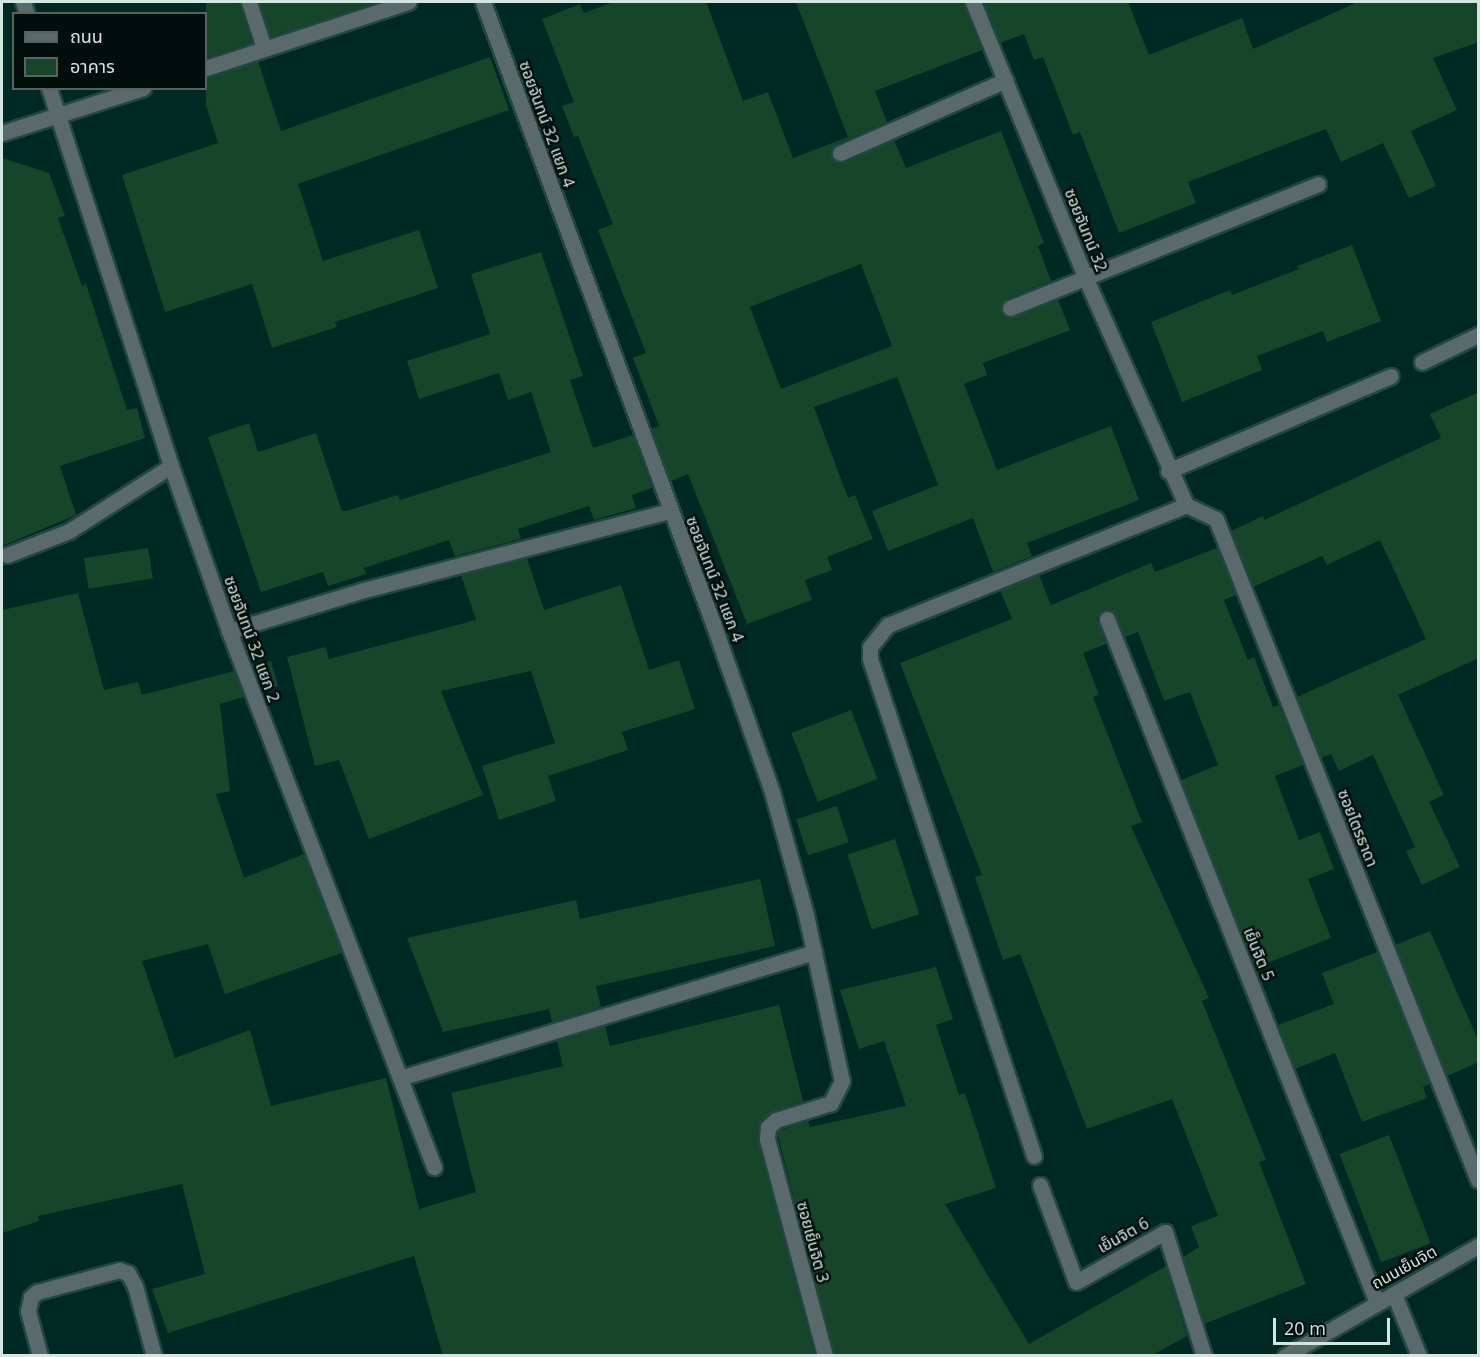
<!DOCTYPE html>
<html>
<head>
<meta charset="utf-8">
<style>
	body { margin:0 }
	#map { position:relative; width:1480px; height:1357px; overflow:hidden; background:#012923; font-family:"Open Sans","Noto Sans Thai",sans-serif }
	div>[style] { position:absolute }
	.building>* { inset:0; background:#174529; transform-origin:0 0 }
	.roads { filter:drop-shadow(2px 0 #224742) drop-shadow(-2px 0 #224742) drop-shadow(0 2px #224742) drop-shadow(0 -2px #224742) }
	.service>* { height:15px; margin:-7.5px; padding:0 7.5px; transform-origin:7.5px; border-radius:7.5px; background:#5a6a6c }
	.minor>* { height:15px; margin:-7.5px; padding:0 7.5px; transform-origin:7.5px; border-radius:7.5px; background:#5a6a6c }
	.tertiary>* { height:15px; margin:-7.5px; padding:0 7.5px; transform-origin:7.5px; border-radius:7.5px; background:#5a6a6c }
	span { translate:-50% -50%; white-space:nowrap; text-align:center; line-height:1.15; -webkit-text-stroke:5px #020e0c; paint-order:stroke }
	.street-label { font-size:16px; color:#d2e6e2 }
	.frame { position:absolute; inset:0; border:3px solid #d2e6e2; pointer-events:none }
	.legend { position:absolute; left:12px; top:12px; width:195px; height:78px; box-sizing:border-box; background:#020e0c; border:2px solid #556462; margin:0; padding:8px 10px; list-style:none; font-size:18px; color:#d2e6e2 }
	.legend li { display:flex; align-items:center; gap:12px; height:30px }
	.legend b { width:30px; border:2px solid #556462 }
	.scale { position:absolute; left:1273px; top:1318px; width:117px; height:27px; box-sizing:border-box; border:3px solid #d2e6e2; border-top:0; padding-left:8px; font-size:18px; line-height:21px; white-space:nowrap; color:#d2e6e2; -webkit-text-stroke:4px #020e0c; paint-order:stroke }
</style>
</head>
<body>
<div id="map">
	<div class="building">
		<i style="clip-path:polygon(206px 2px,239px 2px,252px 43px,206px 58px)"></i>
		<i style="clip-path:polygon(259px 2px,378px 2px,271px 37px)"></i>
		<i style="clip-path:polygon(evenodd,613px 2px,706px 2px,743px 101px,768px 92px,793px 158px,848px 137px,796px 2px,963px 2px,982px 50px,875px 91px,887px 122px,836px 144px,831px 156px,843px 162px,894px 140px,906px 168px,1001px 131px,1044px 243px,1038px 246px,1051px 281px,1006px 299px,1001px 311px,1013px 317px,1058px 299px,1070px 330px,983px 363px,987px 375px,964px 384px,997px 470px,1111px 426px,1139px 500px,1027px 543px,1032px 556px,993px 572px,973px 518px,888px 551px,872px 511px,938px 485px,897px 377px,814px 407px,848px 498px,855px 495px,873px 539px,827px 557px,832px 570px,805px 580px,812px 600px,747px 624px,688px 474px,671px 481px,651px 429px,659px 426px,633px 358px,646px 353px,598px 230px,613px 224px,578px 136px,574px 137px,562px 106px,574px 102px,542px 19px,580px 4px,584px 13px,613px 2px,861px 264px,892px 346px,781px 389px,750px 307px,861px 264px)"></i>
		<i style="clip-path:polygon(983px 2px,1128px 2px,1149px 55px,1242px 18px,1253px 49px,1358px 2px,1479px 2px,1479px 42px,1433px 58px,1457px 110px,1411px 131px,1436px 186px,1409px 198px,1383px 143px,1341px 162px,1326px 129px,1188px 182px,1196px 203px,1119px 233px,1080px 132px,1073px 135px,1043px 57px,1034px 60px,1024px 34px,1000px 43px)"></i>
		<i style="clip-path:polygon(490px 57px,509px 110px,298px 184px,323px 261px,419px 230px,438px 288px,335px 322px,337px 327px,272px 348px,252px 284px,165px 312px,122px 175px,218px 143px,206px 105px,206px 78px,258px 61px,281px 131px)"></i>
		<i style="clip-path:polygon(2px 158px,49px 173px,65px 216px,58px 218px,82px 286px,86px 284px,127px 410px,137px 408px,145px 438px,60px 466px,76px 515px,2px 546px)"></i>
		<i style="clip-path:polygon(1352px 245px,1381px 321px,1327px 342px,1323px 331px,1257px 356px,1262px 370px,1182px 402px,1151px 322px,1230px 290px,1232px 295px,1299px 269px,1297px 266px)"></i>
		<i style="clip-path:polygon(541px 252px,583px 376px,570px 380px,593px 448px,633px 435px,652px 488px,632px 495px,636px 508px,594px 520px,589px 506px,518px 529px,521px 539px,455px 556px,449px 540px,364px 568px,366px 574px,328px 586px,323px 572px,261px 592px,208px 437px,249px 423px,258px 452px,316px 433px,342px 511px,346px 511px,398px 495px,400px 500px,551px 452px,531px 392px,508px 400px,499px 373px,419px 399px,407px 361px,490px 334px,471px 274px)"></i>
		<i style="clip-path:polygon(1479px 392px,1479px 658px,1398px 695px,1444px 795px,1429px 802px,1460px 867px,1422px 885px,1406px 851px,1415px 847px,1373px 755px,1339px 771px,1331px 754px,1321px 758px,1297px 697px,1426px 639px,1380px 540px,1327px 565px,1322px 556px,1253px 587px,1231px 531px,1263px 516px,1264px 520px,1441px 438px,1430px 414px)"></i>
		<i style="left:148px;top:548px;width:31px;height:65px;rotate:81deg"></i>
		<i style="clip-path:polygon(1217px 548px,1236px 595px,1224px 600px,1248px 660px,1254px 657px,1273px 707px,1279px 705px,1303px 765px,1275px 776px,1299px 840px,1320px 832px,1334px 869px,1308px 879px,1331px 938px,1255px 968px,1181px 780px,1218px 765px,1190px 692px,1164px 701px,1138px 632px,1125px 637px,1116px 615px,1109px 610px,1103px 610px,1097px 618px,1106px 644px,1083px 653px,1099px 695px,1093px 697px,1142px 822px,1131px 826px,1209px 998px,1202px 1001px,1266px 1160px,1259px 1162px,1306px 1284px,1204px 1324px,1183px 1257px,1199px 1247px,1191px 1226px,1218px 1216px,1172px 1099px,1087px 1129px,1020px 954px,1003px 960px,975px 877px,982px 875px,900px 663px,1012px 619px,1000px 590px,1039px 575px,1051px 605px,1151px 563px,1155px 572px)"></i>
		<i style="clip-path:polygon(527px 558px,544px 610px,621px 585px,649px 670px,679px 660px,695px 709px,622px 732px,628px 750px,548px 776px,556px 801px,499px 820px,482px 766px,555px 743px,531px 671px,441px 691px,483px 795px,369px 839px,339px 760px,315px 766px,287px 657px,326px 647px,329px 659px,476px 620px,461px 575px)"></i>
		<i style="clip-path:polygon(78px 593px,104px 690px,138px 682px,142px 695px,234px 671px,244px 697px,220px 704px,230px 791px,216px 794px,244px 878px,304px 854px,342px 953px,225px 994px,208px 944px,142px 961px,175px 1058px,250px 1030px,271px 1106px,386px 1078px,419px 1209px,476px 1192px,451px 1093px,563px 1066px,557px 1041px,605px 1026px,610px 1046px,779px 1005px,803px 1101px,770px 1113px,759px 1125px,758px 1141px,815px 1356px,443px 1356px,414px 1256px,168px 1333px,152px 1289px,205px 1274px,182px 1184px,38px 1216px,39px 1221px,2px 1233px,2px 610px)"></i>
		<i style="left:271px;top:661px;width:26px;height:19px;rotate:74deg"></i>
		<i style="left:851px;top:710px;width:74px;height:64px;rotate:69deg"></i>
		<i style="left:837px;top:806px;width:38px;height:43px;rotate:72deg"></i>
		<i style="left:895px;top:839px;width:79px;height:50px;rotate:72deg"></i>
		<i style="clip-path:polygon(760px 879px,775px 946px,596px 986px,601px 1007px,552px 1022px,549px 1009px,443px 1032px,407px 938px,576px 900px,580px 919px)"></i>
		<i style="clip-path:polygon(1430px 931px,1479px 1042px,1479px 1062px,1447px 1076px,1395px 945px)"></i>
		<i style="clip-path:polygon(1377px 952px,1430px 1084px,1423px 1087px,1427px 1098px,1362px 1122px,1335px 1053px,1295px 1069px,1278px 1025px,1334px 1004px,1322px 973px)"></i>
		<i style="clip-path:polygon(936px 967px,953px 1019px,936px 1025px,959px 1095px,965px 1093px,996px 1188px,945px 1204px,1029px 1344px,1166px 1266px,1187px 1336px,1151px 1356px,834px 1356px,777px 1132px,808px 1120px,810px 1127px,906px 1106px,884px 1041px,859px 1049px,840px 990px)"></i>
		<i style="left:1389px;top:1135px;width:116px;height:53px;rotate:69deg"></i>
	</div>
	<div class="roads">
		<div class="service">
			<i style="left:249px;top:2px;width:48px;rotate:71.9deg"></i>
			<i style="left:7px;top:555px;width:66px;rotate:-21.2deg"></i>
			<i style="left:69px;top:531px;width:121px;rotate:-32.5deg"></i>
			<i style="left:1040px;top:1185px;width:103px;rotate:69.6deg"></i>
			<i style="left:1076px;top:1282px;width:102px;rotate:-29.3deg"></i>
			<i style="left:1165px;top:1232px;width:130px;rotate:72.5deg"></i>
			<i style="left:40px;top:1356px;width:47px;rotate:-104.9deg"></i>
			<i style="left:28px;top:1311px;width:14px;rotate:-78deg"></i>
			<i style="left:31px;top:1297px;width:8px;rotate:-40deg"></i>
			<i style="left:37px;top:1292px;width:85px;rotate:-15deg"></i>
			<i style="left:119px;top:1270px;width:9px;rotate:18deg"></i>
			<i style="left:128px;top:1273px;width:15px;rotate:62deg"></i>
			<i style="left:135px;top:1286px;width:73px;rotate:74.8deg"></i>
		</div>
		<div class="minor">
			<i style="left:23px;top:2px;width:13px;rotate:72deg"></i>
			<i style="left:483px;top:2px;width:665px;rotate:69.69deg"></i>
			<i style="left:714px;top:626px;width:176px;rotate:70.7deg"></i>
			<i style="left:772px;top:792px;width:128px;rotate:74.5deg"></i>
			<i style="left:806px;top:915px;width:170px;rotate:77.8deg"></i>
			<i style="left:842px;top:1081px;width:25px;rotate:117deg"></i>
			<i style="left:831px;top:1103px;width:58px;rotate:162.8deg"></i>
			<i style="left:776px;top:1120px;width:11px;rotate:139deg"></i>
			<i style="left:768px;top:1127px;width:12px;rotate:95deg"></i>
			<i style="left:767px;top:1139px;width:225px;rotate:75deg"></i>
			<i style="left:973px;top:2px;width:299px;rotate:67.8deg"></i>
			<i style="left:1086px;top:279px;width:247px;rotate:66.1deg"></i>
			<i style="left:206px;top:68px;width:213px;rotate:-18.1deg"></i>
			<i style="left:49px;top:88px;width:397px;rotate:72.1deg"></i>
			<i style="left:171px;top:466px;width:175px;rotate:70.6deg"></i>
			<i style="left:229px;top:631px;width:574px;rotate:69.07deg"></i>
			<i style="left:2px;top:133px;width:148px;rotate:-17.7deg"></i>
			<i style="left:840px;top:153px;width:181px;rotate:-23.7deg"></i>
			<i style="left:1010px;top:308px;width:332px;rotate:-21.9deg"></i>
			<i style="left:1422px;top:362px;width:62px;rotate:-25.7deg"></i>
			<i style="left:1168px;top:471px;width:242px;rotate:-23.1deg"></i>
			<i style="left:1186px;top:505px;width:33px;rotate:25deg"></i>
			<i style="left:1216px;top:519px;width:711px;rotate:68.38deg"></i>
			<i style="left:1107px;top:619px;width:735px;rotate:68.46deg"></i>
			<i style="left:229px;top:631px;width:141px;rotate:-16.9deg"></i>
			<i style="left:364px;top:590px;width:315px;rotate:-14.5deg"></i>
			<i style="left:400px;top:1078px;width:433px;rotate:-16.9deg"></i>
			<i style="left:1034px;top:1156px;width:523px;rotate:-108.26deg"></i>
			<i style="left:870px;top:659px;width:12px;rotate:-90deg"></i>
			<i style="left:870px;top:647px;width:28px;rotate:-51deg"></i>
			<i style="left:888px;top:625px;width:321px;rotate:-21.9deg"></i>
			<i style="left:1394px;top:1294px;width:67px;rotate:68deg"></i>
		</div>
		<div class="tertiary">
			<i style="left:1285px;top:1356px;width:222px;rotate:-29.7deg"></i>
		</div>
	</div>
	<div class="street-label">
		<span style="left:547px;top:124px;rotate:70deg">ซอยจันทน์ 32 แยก 4</span>
		<span style="left:1086px;top:230px;rotate:68deg">ซอยจันทน์ 32</span>
		<span style="left:715px;top:579px;rotate:69deg">ซอยจันทน์ 32 แยก 4</span>
		<span style="left:252px;top:639px;rotate:70deg">ซอยจันทน์ 32 แยก 2</span>
		<span style="left:1358px;top:828px;rotate:68deg">ซอยไตรธาดา</span>
		<span style="left:1259px;top:954px;rotate:68deg">เย็นจิต 5</span>
		<span style="left:1123px;top:1235px;rotate:-29deg">เย็นจิต 6</span>
		<span style="left:813px;top:1242px;rotate:75deg">ซอยเย็นจิต 3</span>
		<span style="left:1404px;top:1267px;rotate:-29deg">ถนนเย็นจิต</span>
	</div>
	<div class="frame"></div>
	<ul class="legend">
	<li><b style="height:8px;background:#5a6a6c"></b>ถนน</li>
	<li><b style="height:16px;background:#174529"></b>อาคาร</li>
	</ul>
	<div class="scale">20 m</div>
</div>
</body>
</html>
